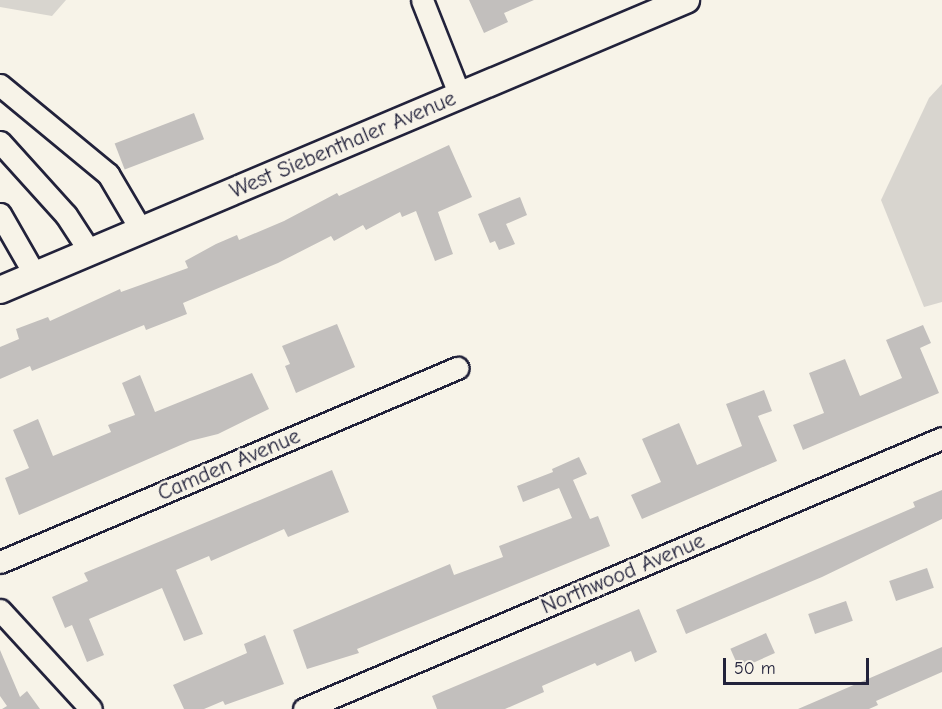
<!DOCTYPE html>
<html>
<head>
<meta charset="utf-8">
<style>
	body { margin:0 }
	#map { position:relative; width:942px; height:709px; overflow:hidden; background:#f7f3e8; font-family:"Comic Neue",sans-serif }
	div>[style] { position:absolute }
	.green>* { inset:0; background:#d8d5cf }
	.building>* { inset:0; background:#c2bfbd; transform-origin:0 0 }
	.roads { filter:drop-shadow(2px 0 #22223b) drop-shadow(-2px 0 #22223b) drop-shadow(0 2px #22223b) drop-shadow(0 -2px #22223b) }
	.minor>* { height:21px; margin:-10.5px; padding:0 10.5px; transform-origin:10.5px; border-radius:10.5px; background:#f7f3e8 }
	.major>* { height:26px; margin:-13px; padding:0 13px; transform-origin:13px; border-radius:13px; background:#f7f3e8 }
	span { translate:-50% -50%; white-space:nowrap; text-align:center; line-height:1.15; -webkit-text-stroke:5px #f7f3e8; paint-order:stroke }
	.street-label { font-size:22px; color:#22223b }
	.scale { position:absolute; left:723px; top:658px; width:146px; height:27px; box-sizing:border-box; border:3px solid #22223b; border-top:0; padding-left:8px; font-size:18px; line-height:21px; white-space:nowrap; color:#22223b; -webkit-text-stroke:4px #f7f3e8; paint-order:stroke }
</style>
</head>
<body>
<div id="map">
	<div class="green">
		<i style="clip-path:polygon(0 0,66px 0,52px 16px,0 7px)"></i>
		<i style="clip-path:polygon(942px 84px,942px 302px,924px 307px,881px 200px,929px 98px)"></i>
	</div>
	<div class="building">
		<i style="clip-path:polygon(469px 0,534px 0,504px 13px,508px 22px,484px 33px)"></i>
		<i style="left:194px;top:113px;width:28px;height:85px;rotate:69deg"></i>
		<i style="clip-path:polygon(449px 145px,472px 197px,438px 212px,453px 254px,435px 261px,416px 211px,402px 217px,400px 212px,366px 230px,363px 225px,334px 241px,331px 236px,278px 263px,183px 303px,187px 314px,146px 330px,144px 325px,32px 371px,30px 366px,0 379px,0 347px,19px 339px,16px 329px,48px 317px,50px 321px,120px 289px,121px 292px,188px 268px,185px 261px,216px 244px,237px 235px,239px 240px,284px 221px,337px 193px,339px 196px)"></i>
		<i style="clip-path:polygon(520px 197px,527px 215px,506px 224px,515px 244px,499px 250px,495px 241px,490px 243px,478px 214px)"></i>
		<i style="clip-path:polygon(337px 324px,355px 367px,296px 393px,285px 366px,290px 364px,282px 346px)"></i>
		<i style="clip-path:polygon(923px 325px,931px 343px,920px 348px,939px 393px,803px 450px,793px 425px,824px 413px,809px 373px,845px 359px,860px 396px,902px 378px,886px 340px)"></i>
		<i style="clip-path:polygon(252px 373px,269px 409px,218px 434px,190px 441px,19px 515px,5px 478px,29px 468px,13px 430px,38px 419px,53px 456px,111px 432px,108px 425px,135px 415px,122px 383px,140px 375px,155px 412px)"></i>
		<i style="clip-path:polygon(764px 390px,772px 411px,758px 416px,777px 461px,642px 519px,631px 495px,661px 482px,642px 439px,679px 423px,697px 465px,742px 446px,726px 404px)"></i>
		<i style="clip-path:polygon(579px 457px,587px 474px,573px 480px,590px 519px,598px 516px,610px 546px,357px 649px,359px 653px,307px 669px,293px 630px,450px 564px,454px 575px,503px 557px,499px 546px,572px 518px,559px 488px,523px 502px,517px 486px,553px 472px,552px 469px)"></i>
		<i style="clip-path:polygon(332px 470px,349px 512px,288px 537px,284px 529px,211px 561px,209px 556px,176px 570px,203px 634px,184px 641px,162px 588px,89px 619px,104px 655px,87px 662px,72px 625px,65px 628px,52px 597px,88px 581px,84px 573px)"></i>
		<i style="clip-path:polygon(942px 490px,942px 519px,822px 577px,686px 634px,676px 610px,915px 507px,913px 502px)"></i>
		<i style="left:927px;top:568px;width:21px;height:40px;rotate:71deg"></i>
		<i style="left:846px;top:601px;width:21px;height:40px;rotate:71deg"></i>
		<i style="clip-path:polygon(639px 609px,657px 652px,635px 662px,631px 651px,597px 666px,595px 663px,542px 686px,544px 692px,505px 709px,437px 709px,432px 696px)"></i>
		<i style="left:766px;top:633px;width:22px;height:39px;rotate:66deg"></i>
		<i style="clip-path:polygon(265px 635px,284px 684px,225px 705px,223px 701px,204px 709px,184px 709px,173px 685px,247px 653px,244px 644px)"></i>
		<i style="clip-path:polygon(942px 647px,942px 672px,876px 701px,878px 705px,869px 709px,798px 709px)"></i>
		<i style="clip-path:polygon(0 650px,20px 697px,27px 691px,40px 709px,2px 709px,7px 706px,0 696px)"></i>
	</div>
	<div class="roads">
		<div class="minor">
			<i style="left:422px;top:0;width:103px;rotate:68.4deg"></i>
			<i style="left:0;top:85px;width:140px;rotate:39.5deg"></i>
			<i style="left:108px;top:174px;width:65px;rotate:59.5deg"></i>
			<i style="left:0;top:142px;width:98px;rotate:47.9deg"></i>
			<i style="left:66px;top:215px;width:44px;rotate:57deg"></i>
			<i style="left:0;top:214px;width:70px;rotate:60.2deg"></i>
			<i style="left:0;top:562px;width:497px;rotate:-23deg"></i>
			<i style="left:0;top:610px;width:134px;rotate:47.4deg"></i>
			<i style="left:304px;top:709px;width:693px;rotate:-23.01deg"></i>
		</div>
		<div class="major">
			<i style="left:0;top:290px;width:745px;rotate:-22.92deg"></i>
		</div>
	</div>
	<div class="street-label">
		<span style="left:343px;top:145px;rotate:-23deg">West Siebenthaler Avenue</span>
		<span style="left:229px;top:465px;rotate:-23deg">Camden Avenue</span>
		<span style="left:623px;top:574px;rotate:-23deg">Northwood Avenue</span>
	</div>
	<div class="scale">50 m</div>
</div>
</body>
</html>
